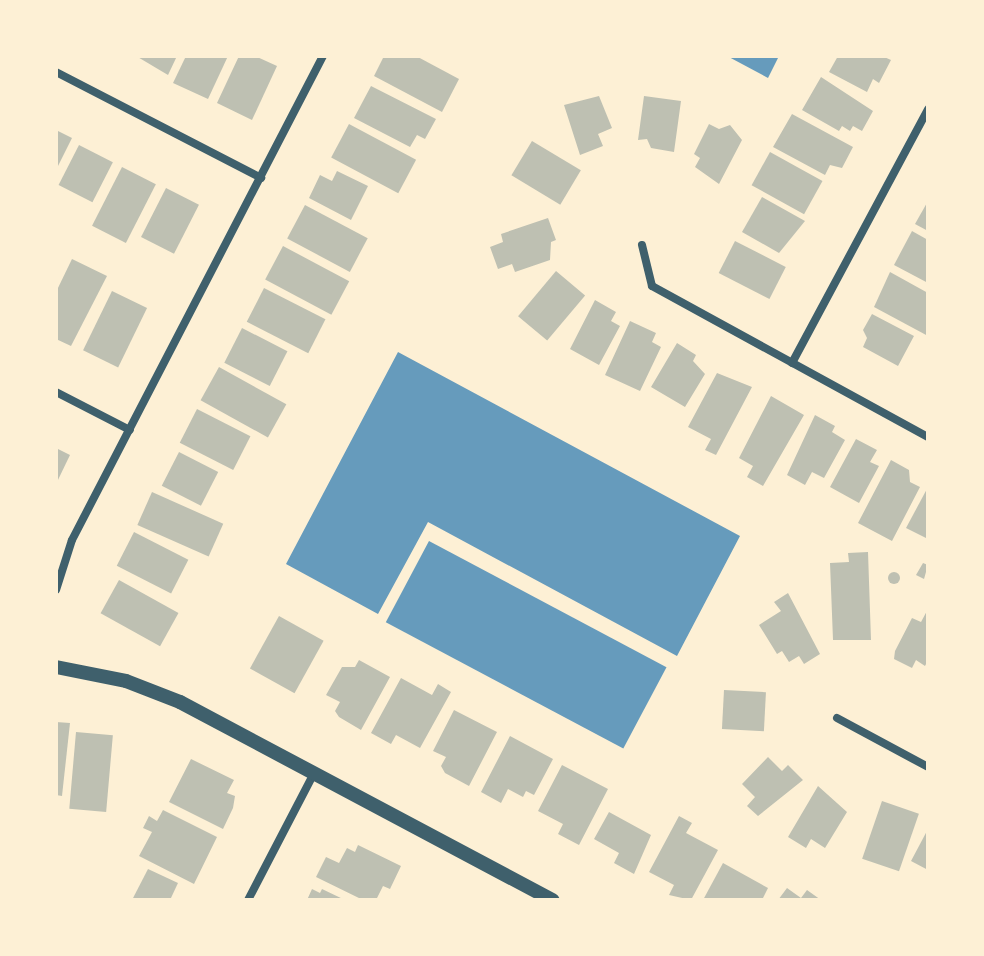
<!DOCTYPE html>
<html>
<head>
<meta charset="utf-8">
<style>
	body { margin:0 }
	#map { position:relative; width:984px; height:956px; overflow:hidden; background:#fdf0d5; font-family:"Source Serif 4",serif }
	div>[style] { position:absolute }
	.water>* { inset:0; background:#669bbc; transform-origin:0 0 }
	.building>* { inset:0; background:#bec0b2; transform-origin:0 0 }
	.round { border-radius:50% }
	.minor>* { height:8px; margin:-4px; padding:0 4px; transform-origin:4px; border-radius:4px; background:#3f606c }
	.tertiary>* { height:14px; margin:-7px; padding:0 7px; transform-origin:7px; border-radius:7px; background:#3f606c }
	span { translate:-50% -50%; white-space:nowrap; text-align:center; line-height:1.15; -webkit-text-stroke:8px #fdf0d5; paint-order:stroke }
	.frame { position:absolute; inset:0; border:58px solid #fdf0d5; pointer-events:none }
</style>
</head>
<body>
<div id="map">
	<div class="water">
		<i style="clip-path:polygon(727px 56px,779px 56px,768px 78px)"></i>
		<i style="clip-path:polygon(398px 352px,740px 536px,677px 656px,428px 522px,378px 614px,286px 564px)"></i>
		<i style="left:429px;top:541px;width:269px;height:92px;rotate:28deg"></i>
	</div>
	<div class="building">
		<i style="clip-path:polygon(136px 56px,177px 56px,168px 75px)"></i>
		<i style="clip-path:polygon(186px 56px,228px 56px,208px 99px,173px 83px)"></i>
		<i style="clip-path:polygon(239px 56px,255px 56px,277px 66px,252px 120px,217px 103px)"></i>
		<i style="clip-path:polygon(384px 56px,416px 56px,459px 79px,442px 112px,374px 76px)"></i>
		<i style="clip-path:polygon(838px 56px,882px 56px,891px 60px,879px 83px,873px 79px,867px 92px,829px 72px)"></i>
		<i style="clip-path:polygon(821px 77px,873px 111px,862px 131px,853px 126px,850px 131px,842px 126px,839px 131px,802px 110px)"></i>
		<i style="clip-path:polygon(371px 86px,436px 119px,425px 139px,417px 135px,410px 147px,354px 118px)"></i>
		<i style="clip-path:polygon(599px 96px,612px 128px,598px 134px,603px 146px,580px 155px,564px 105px)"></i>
		<i style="clip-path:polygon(644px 96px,681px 101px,674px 152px,651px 148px,647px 139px,638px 140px)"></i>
		<i style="clip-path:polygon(792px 114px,853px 147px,842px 168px,830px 165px,825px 175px,773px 147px)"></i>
		<i style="left:349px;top:124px;width:76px;height:38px;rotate:28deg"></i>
		<i style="clip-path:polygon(709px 124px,719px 129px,730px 125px,742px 140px,719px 184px,695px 167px,700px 158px,694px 154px)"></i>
		<i style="clip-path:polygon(56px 130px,72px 138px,56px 170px)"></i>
		<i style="left:532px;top:141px;width:57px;height:40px;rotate:31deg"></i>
		<i style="left:79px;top:145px;width:38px;height:45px;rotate:27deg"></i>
		<i style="left:770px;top:152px;width:60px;height:38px;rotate:29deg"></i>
		<i style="left:122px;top:167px;width:38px;height:66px;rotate:27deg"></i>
		<i style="clip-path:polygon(337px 171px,368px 186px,351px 220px,309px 198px,320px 175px,332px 181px)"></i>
		<i style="left:166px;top:188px;width:37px;height:55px;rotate:27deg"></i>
		<i style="clip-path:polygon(762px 197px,805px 221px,779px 253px,742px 232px)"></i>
		<i style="clip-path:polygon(928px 201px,928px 231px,915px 224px)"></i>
		<i style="left:305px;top:205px;width:71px;height:38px;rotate:28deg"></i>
		<i style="clip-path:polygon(548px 218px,556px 240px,551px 242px,550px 260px,515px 272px,512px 264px,498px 269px,490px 247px,503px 242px,501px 234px)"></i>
		<i style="clip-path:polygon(912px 231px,928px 240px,928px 283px,894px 265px)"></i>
		<i style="left:735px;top:241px;width:57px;height:36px;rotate:27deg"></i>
		<i style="left:283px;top:246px;width:75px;height:38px;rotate:28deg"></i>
		<i style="clip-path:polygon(72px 259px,107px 276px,71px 346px,56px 339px,56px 292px)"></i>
		<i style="left:556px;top:271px;width:38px;height:59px;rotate:40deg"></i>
		<i style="clip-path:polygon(890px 272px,928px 293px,928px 336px,874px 307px)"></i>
		<i style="left:264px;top:288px;width:69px;height:38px;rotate:27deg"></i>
		<i style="left:112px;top:291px;width:39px;height:66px;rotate:26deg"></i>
		<i style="clip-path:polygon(595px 300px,616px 312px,611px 321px,620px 326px,599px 365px,570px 349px)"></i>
		<i style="clip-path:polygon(872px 314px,914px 336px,898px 366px,863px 347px,867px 338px,863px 330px)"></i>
		<i style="clip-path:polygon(630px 321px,656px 333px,652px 342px,661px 347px,640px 391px,605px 375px)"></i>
		<i style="left:242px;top:328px;width:51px;height:39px;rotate:27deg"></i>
		<i style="clip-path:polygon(677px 343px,696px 355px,693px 361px,705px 374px,685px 407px,651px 387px)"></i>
		<i style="left:219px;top:367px;width:77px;height:38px;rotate:29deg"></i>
		<i style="clip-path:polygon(717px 373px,752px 387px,716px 455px,705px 450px,711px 439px,688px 427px)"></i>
		<i style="clip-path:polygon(771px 396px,804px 415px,763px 486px,747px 477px,753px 466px,739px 458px)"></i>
		<i style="left:197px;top:409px;width:60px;height:38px;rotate:27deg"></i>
		<i style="clip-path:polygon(815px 415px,835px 426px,832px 432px,845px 440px,824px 478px,812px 472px,805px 485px,787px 475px)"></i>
		<i style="clip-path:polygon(856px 439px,877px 450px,870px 462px,879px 466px,859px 503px,830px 487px)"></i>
		<i style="clip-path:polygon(56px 448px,70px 455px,56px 484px)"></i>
		<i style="left:179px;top:452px;width:44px;height:38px;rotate:27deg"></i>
		<i style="clip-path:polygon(891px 460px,909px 470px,910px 482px,920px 487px,892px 541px,858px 523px)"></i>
		<i style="clip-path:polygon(928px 487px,928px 539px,906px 528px)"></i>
		<i style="left:152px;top:492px;width:78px;height:36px;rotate:24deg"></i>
		<i style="left:134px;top:532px;width:61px;height:38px;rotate:27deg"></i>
		<i style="clip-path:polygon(868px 552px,871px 640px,833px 640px,830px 563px,849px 562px,848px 553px)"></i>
		<i style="clip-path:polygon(923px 563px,928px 565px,924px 579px,916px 575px)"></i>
		<i class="round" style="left:888px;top:572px;width:12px;height:12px"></i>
		<i style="left:119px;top:580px;width:68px;height:38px;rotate:29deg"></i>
		<i style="clip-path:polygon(788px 593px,820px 654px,804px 664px,799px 656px,789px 662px,782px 651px,777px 654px,759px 625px,781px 611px,774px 602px)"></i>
		<i style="clip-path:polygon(928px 609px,928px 660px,925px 666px,916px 660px,912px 668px,894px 659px,895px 651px,912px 618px,921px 622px)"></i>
		<i style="left:279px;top:616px;width:51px;height:60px;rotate:29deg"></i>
		<i style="clip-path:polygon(359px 660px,390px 677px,361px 730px,339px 717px,335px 711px,340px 702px,326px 695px,342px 667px,355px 667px)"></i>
		<i style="clip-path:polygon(401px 678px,432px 695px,438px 684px,451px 692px,420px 748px,396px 735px,391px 744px,371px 733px)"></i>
		<i style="left:724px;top:690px;width:42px;height:39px;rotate:3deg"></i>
		<i style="clip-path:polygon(454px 710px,497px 732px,469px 786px,445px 773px,441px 766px,446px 757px,433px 751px)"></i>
		<i style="clip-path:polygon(56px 722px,70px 723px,62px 796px,56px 795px)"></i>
		<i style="left:76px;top:732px;width:37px;height:77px;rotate:5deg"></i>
		<i style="clip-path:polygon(510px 736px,553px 759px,534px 795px,526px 791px,523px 797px,508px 789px,501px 803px,481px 792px)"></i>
		<i style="clip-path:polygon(768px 757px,782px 771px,788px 765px,803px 780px,758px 816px,747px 806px,755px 797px,742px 784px)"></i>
		<i style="clip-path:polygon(191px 759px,234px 780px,227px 793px,235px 796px,233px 808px,223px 829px,169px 802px)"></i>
		<i style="clip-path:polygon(562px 765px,608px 789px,579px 845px,558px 834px,563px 824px,538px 811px)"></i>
		<i style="clip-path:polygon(818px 786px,847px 812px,825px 848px,811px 839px,806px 848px,788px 837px)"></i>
		<i style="left:882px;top:801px;width:39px;height:61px;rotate:19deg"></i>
		<i style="clip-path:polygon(163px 810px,217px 837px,194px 884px,139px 856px,152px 832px,143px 828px,149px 816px,157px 821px)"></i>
		<i style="clip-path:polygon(609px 812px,651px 835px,634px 874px,614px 863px,619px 853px,594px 839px)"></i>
		<i style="clip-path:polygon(679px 816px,692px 823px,686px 833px,718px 850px,691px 900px,669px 895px,674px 885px,649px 872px)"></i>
		<i style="clip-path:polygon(928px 829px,928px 870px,911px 861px)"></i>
		<i style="clip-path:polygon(358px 845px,401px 866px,390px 889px,383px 886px,376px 900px,363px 900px,316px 877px,326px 857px,339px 863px,347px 848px,355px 852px)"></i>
		<i style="clip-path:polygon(723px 863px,768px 888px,762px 900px,703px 900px)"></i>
		<i style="clip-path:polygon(148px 869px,178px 883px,170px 900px,132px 900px)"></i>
		<i style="clip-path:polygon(787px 888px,801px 898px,807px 890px,821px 900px,778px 900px)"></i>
		<i style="clip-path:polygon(312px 889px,320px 893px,322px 889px,345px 900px,307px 900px)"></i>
	</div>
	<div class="minor">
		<i style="left:56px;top:72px;width:231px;rotate:27.3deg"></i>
		<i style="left:642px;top:245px;width:42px;rotate:76.3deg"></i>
		<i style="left:652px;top:286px;width:315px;rotate:28.7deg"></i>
		<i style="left:792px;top:363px;width:288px;rotate:-61.8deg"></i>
		<i style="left:56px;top:392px;width:83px;rotate:27.2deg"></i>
		<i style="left:56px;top:590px;width:52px;rotate:-72.3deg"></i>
		<i style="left:72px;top:540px;width:545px;rotate:-62.59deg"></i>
		<i style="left:837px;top:718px;width:103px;rotate:28.3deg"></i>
		<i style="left:248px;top:900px;width:141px;rotate:-62.5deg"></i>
	</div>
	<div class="tertiary">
		<i style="left:56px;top:667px;width:71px;rotate:11.3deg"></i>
		<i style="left:126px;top:681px;width:58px;rotate:21.3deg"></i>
		<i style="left:180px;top:702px;width:422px;rotate:28deg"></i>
	</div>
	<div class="frame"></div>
</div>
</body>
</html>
